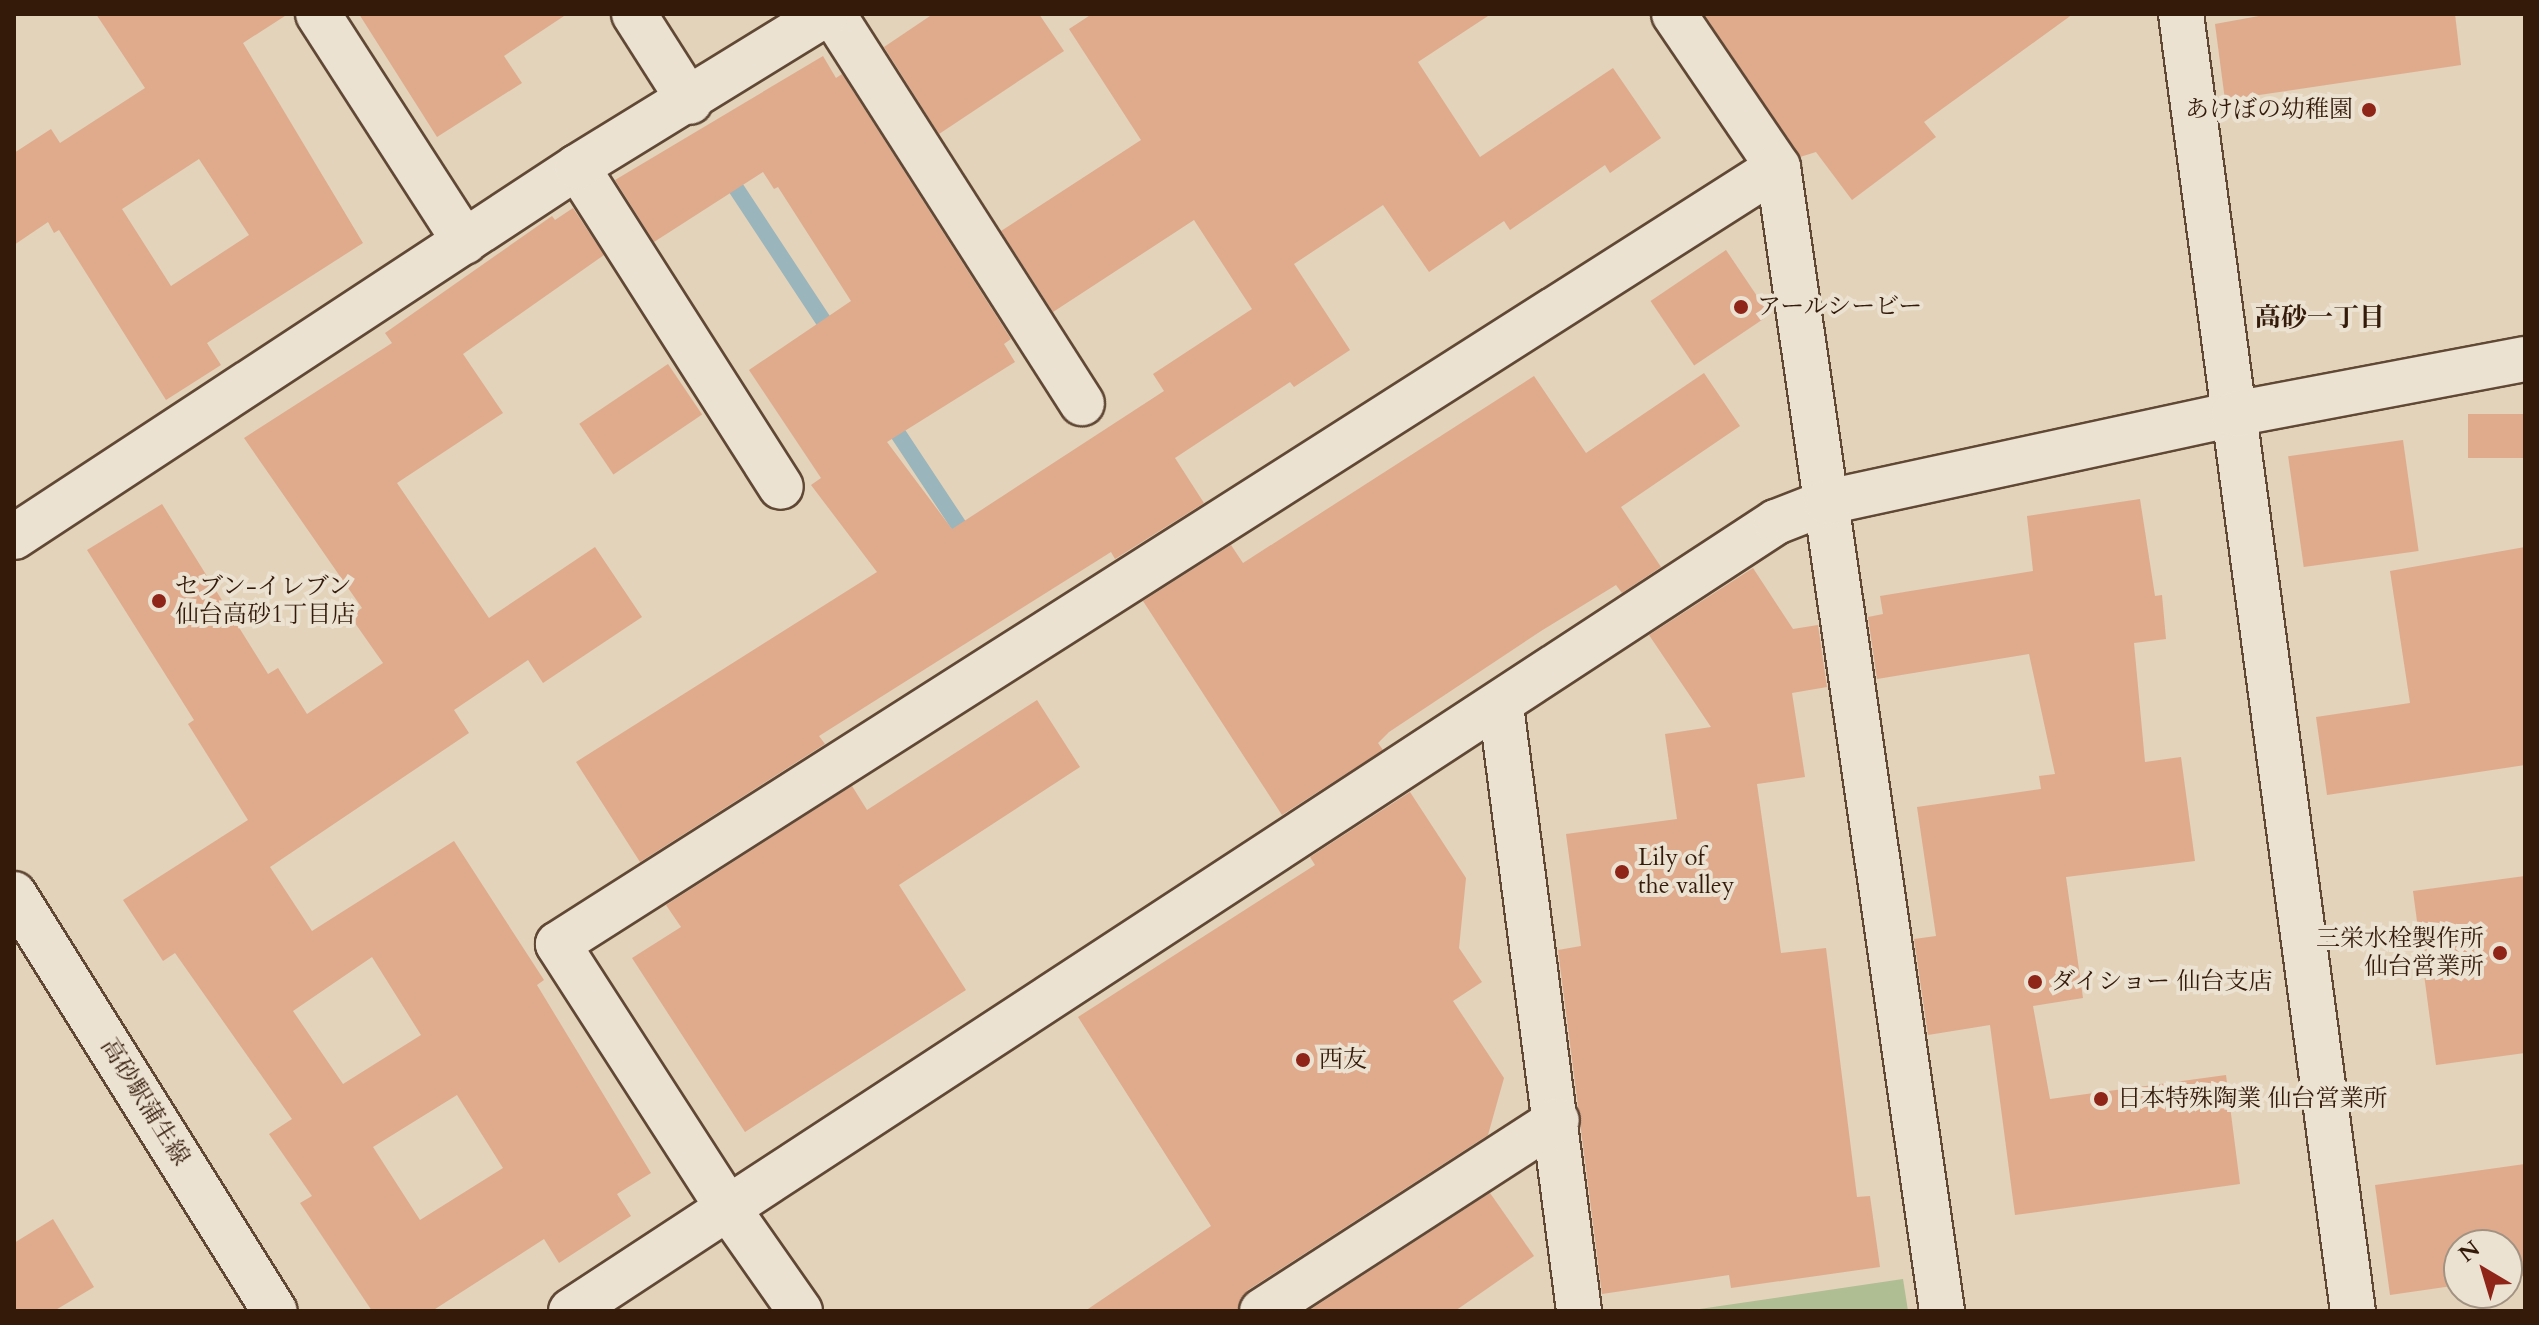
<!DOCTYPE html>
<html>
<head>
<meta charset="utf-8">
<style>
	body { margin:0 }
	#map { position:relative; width:2539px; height:1325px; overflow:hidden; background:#e2d3ba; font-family:Cardo,"Noto Serif JP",serif }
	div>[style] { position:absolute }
	.green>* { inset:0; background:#afbe93 }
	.stream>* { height:16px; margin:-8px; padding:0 8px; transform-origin:8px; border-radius:8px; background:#9ab5bb }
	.building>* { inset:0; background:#dfab8c; transform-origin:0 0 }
	.roads { filter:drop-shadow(2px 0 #604835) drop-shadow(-2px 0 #604835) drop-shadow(0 2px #604835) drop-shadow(0 -2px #604835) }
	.minor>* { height:44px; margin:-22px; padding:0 22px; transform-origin:22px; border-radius:22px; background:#ece2d2 }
	.tertiary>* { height:44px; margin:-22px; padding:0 22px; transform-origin:22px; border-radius:22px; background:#ece2d2 }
	.dots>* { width:22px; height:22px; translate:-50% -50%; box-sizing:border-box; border:4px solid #ece2d2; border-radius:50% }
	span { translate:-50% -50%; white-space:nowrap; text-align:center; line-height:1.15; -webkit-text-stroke:8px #ece2d2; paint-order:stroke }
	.poi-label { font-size:24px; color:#341a09 }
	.right { translate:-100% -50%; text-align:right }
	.left { translate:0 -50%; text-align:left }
	.street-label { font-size:24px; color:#341a09 }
	.neighbourhood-label { font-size:26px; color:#341a09; font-weight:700 }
	.frame { position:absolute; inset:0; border:16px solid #341a09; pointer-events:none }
	.north { position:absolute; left:2443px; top:1229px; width:80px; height:80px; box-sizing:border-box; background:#ece2d2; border:2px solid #a29282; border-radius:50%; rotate:322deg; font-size:22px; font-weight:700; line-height:32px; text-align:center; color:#341a09 }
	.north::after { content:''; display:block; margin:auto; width:28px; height:36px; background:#8f2418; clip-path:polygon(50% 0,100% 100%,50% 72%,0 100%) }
</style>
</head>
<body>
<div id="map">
	<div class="green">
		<i style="clip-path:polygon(1903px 1279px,1908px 1311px,1686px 1311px)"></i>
	</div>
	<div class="stream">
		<i style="left:726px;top:173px;width:196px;rotate:56.6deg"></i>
		<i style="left:887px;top:417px;width:149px;rotate:56.5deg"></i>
	</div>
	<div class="building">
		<i style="clip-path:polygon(evenodd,96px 14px,288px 14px,243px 43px,363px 243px,207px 343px,221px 365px,166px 400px,59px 230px,54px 233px,48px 222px,14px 245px,14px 153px,51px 129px,60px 143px,145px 88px,96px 14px,199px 159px,249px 235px,171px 286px,122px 209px,199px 159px)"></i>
		<i style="clip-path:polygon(359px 14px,567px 14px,504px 56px,522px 83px,437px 137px)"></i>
		<i style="clip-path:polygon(933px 14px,1039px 14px,1064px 51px,939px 134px,884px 47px)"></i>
		<i style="clip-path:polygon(1092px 14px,1491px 14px,1418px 62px,1480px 157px,1613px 68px,1661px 138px,1610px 173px,1605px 165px,1510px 230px,1504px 221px,1429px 272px,1383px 205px,1294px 264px,1350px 350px,1294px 387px,1290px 382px,1175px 458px,1204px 503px,1115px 559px,1111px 552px,819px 736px,825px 744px,640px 862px,576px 762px,877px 572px,811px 485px,821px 478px,749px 370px,851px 301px,778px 187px,774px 189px,763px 172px,654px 242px,615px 180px,823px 56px,836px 78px,842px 74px,1011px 339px,1004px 344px,1015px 362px,887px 442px,952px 529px,1164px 391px,1153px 374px,1252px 309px,1194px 220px,1053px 312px,1001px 231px,1141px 140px,1069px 29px)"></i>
		<i style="clip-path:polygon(1704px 14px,2073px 14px,1924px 122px,1936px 137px,1852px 200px,1816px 152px,1800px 157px)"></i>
		<i style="clip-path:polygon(2270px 14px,2455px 14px,2461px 65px,2225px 100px,2215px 24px)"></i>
		<i style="clip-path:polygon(evenodd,573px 208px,604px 255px,463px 354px,503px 413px,397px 483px,489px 618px,595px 547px,642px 617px,543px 683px,528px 660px,454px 710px,469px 733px,270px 867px,312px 931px,454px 841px,544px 980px,537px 985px,651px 1173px,617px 1194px,631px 1216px,559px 1263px,544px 1239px,432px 1311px,372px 1311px,300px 1203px,312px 1196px,269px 1134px,292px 1119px,175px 953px,163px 961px,123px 900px,248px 820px,188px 724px,194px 720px,87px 550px,162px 504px,268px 674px,278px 668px,307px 714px,383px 663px,350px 616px,362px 608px,244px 438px,392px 343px,385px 333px,552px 216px,555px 220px,573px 208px,372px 957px,421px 1035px,343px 1084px,293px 1011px,372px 957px,573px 208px,457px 1095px,503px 1168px,420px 1220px,373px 1147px,457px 1095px)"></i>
		<i style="left:1726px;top:250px;width:78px;height:91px;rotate:56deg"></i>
		<i style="left:668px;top:364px;width:61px;height:107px;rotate:56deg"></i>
		<i style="clip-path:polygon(1704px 373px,1740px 426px,1621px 507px,1661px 567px,1622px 593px,1616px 585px,1541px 631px,1389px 732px,1378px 743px,1383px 750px,1282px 815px,1143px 601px,1231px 545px,1243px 563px,1534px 376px,1586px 453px)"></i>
		<i style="left:2525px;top:414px;width:44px;height:57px;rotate:90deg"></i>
		<i style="left:2403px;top:440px;width:112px;height:116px;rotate:82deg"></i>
		<i style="clip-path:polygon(2140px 499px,2155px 596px,2162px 595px,2166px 639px,2134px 643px,2145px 762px,2181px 757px,2195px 861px,2066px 877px,2083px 998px,2033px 1006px,2050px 1099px,2226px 1075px,2240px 1184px,2015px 1215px,1990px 1025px,1928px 1035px,1914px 939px,1936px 936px,1917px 807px,2041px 789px,2039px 776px,2055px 774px,2029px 654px,1877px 679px,1868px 617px,1883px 614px,1880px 596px,2033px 571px,2027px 516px)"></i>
		<i style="clip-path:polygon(2525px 547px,2525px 765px,2327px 795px,2316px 717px,2410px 703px,2390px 571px)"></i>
		<i style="clip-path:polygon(1753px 568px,1793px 629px,1818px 625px,1827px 687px,1792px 693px,1805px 777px,1757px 784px,1781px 953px,1826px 948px,1857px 1197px,1870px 1196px,1880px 1267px,1731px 1288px,1729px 1275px,1602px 1294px,1558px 950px,1581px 946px,1566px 834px,1677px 819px,1665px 734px,1711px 727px,1649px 635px)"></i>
		<i style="clip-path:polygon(1037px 700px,1080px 767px,899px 885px,966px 990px,745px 1132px,632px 958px,681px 927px,666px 905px,852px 786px,867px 810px)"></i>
		<i style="clip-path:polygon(1410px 792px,1466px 878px,1459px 948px,1482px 982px,1453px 1001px,1504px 1078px,1488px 1135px,1248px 1290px,1237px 1311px,1085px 1311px,1211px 1226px,1078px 1017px,1315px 865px,1310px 857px)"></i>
		<i style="clip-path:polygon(2525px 876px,2525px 1053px,2436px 1065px,2413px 891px)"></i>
		<i style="clip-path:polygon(2525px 1164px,2525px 1276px,2507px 1278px,2507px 1245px,2459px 1245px,2459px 1285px,2390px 1295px,2375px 1185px)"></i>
		<i style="clip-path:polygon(1490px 1193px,1534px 1256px,1455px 1311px,1308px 1311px)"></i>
		<i style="clip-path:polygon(53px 1219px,94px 1287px,54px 1311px,14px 1311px,14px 1243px)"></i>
	</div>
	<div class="roads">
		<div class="minor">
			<i style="left:318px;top:14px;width:271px;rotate:57.2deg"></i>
			<i style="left:634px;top:14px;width:104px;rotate:57.5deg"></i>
			<i style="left:833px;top:14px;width:462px;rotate:57.4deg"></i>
			<i style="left:1674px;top:14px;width:185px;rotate:55.8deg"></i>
			<i style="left:1778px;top:167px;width:1156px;rotate:81.84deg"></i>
			<i style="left:2181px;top:14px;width:1308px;rotate:82.45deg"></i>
			<i style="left:577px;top:167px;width:379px;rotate:57.5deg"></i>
			<i style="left:14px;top:537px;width:674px;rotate:-33.31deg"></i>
			<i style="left:577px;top:167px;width:292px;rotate:-31.6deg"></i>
			<i style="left:1501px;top:706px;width:610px;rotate:82.65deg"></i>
			<i style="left:571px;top:1311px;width:188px;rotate:-33.3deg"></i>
			<i style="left:728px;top:1208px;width:314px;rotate:-122.8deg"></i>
			<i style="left:558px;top:944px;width:1446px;rotate:-32.49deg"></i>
			<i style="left:800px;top:1311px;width:126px;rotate:-125deg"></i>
			<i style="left:728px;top:1208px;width:1253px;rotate:-33.21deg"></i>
			<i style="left:1776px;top:522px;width:55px;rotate:-21.4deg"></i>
			<i style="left:1827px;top:502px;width:416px;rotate:-12.2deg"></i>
			<i style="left:2234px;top:414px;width:296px;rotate:-10.7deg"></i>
			<i style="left:1262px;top:1311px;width:351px;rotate:-32.9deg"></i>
		</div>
		<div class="tertiary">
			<i style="left:14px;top:894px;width:492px;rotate:58deg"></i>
		</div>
	</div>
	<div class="dots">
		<i style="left:2369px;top:110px;background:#8f2418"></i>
		<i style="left:1741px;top:307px;background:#8f2418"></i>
		<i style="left:159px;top:601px;background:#8f2418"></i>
		<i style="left:1622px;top:872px;background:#8f2418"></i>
		<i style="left:2500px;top:953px;background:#8f2418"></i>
		<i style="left:2035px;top:982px;background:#8f2418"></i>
		<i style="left:1303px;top:1060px;background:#8f2418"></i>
		<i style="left:2101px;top:1099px;background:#8f2418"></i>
	</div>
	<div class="poi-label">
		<span class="right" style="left:2353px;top:110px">あけぼの幼稚園</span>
		<span class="left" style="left:1757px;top:307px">アールシービー</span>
		<span class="left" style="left:175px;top:601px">セブン-イレブン<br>仙台高砂1丁目店</span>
		<span class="left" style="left:1638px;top:872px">Lily of<br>the valley</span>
		<span class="right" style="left:2484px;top:953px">三栄水栓製作所<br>仙台営業所</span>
		<span class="left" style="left:2051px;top:982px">ダイショー 仙台支店</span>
		<span class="left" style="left:1319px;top:1060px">西友</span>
		<span class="left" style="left:2117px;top:1099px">日本特殊陶業 仙台営業所</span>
	</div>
	<div class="street-label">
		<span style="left:145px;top:1102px;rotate:58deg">高砂駅蒲生線</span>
	</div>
	<div class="neighbourhood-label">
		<span style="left:2320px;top:318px">高砂一丁目</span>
	</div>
	<div class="frame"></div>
	<div class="north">N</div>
</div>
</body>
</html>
